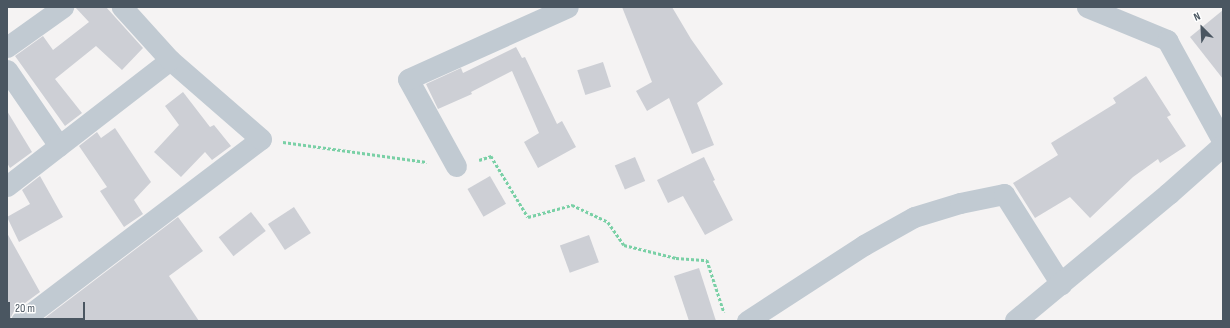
<!DOCTYPE html>
<html>
<head>
<meta charset="utf-8">
<style>
	body { margin:0 }
	#map { position:relative; width:1230px; height:328px; overflow:hidden; background:#f5f3f3; font-family:"Sofia Sans Condensed",sans-serif }
	div>[style] { position:absolute }
	.building>* { inset:0; background:#cdcfd5; transform-origin:0 0 }
	.path>* { height:2.5px; margin-top:-1.25px; transform-origin:0; background:repeating-linear-gradient(90deg,#7ad0a6 0 3px,transparent 0 5px) }
	.minor>* { height:21px; margin:-10.5px; padding:0 10.5px; transform-origin:10.5px; border-radius:10.5px; background:#c1cad2 }
	.tertiary>* { height:22px; margin:-11px; padding:0 11px; transform-origin:11px; border-radius:11px; background:#c1cad2 }
	span { translate:-50% -50%; white-space:nowrap; text-align:center; line-height:1.15; -webkit-text-stroke:4px #fff; paint-order:stroke }
	.frame { position:absolute; inset:0; border:8px solid #4a5661; pointer-events:none }
	.north { position:absolute; left:1182px; top:8px; width:40px; height:40px; -webkit-text-stroke:3px #fff; paint-order:stroke; rotate:336deg; font-size:11px; font-weight:700; line-height:16px; text-align:center; color:#4a5661 }
	.north::after { content:''; display:block; margin:auto; width:14px; height:18px; background:#4a5661; clip-path:polygon(50% 0,100% 100%,50% 72%,0 100%) }
	.scale { position:absolute; left:8px; top:302px; width:77px; height:18px; box-sizing:border-box; border:2px solid #4a5661; border-top:0; padding-left:5px; font-size:12px; line-height:14px; white-space:nowrap; color:#4a5661; -webkit-text-stroke:3px #fff; paint-order:stroke }
</style>
</head>
<body>
<div id="map">
	<div class="building">
		<i style="clip-path:polygon(75px 7px,106px 7px,143px 48px,122px 70px,96px 46px,55px 79px,82px 113px,65px 126px,15px 56px,43px 36px,53px 50px,89px 22px)"></i>
		<i style="clip-path:polygon(622px 7px,672px 7px,691px 39px,723px 84px,697px 103px,714px 145px,692px 154px,669px 98px,647px 111px,636px 91px,652px 82px)"></i>
		<i style="clip-path:polygon(1223px 10px,1223px 79px,1190px 37px)"></i>
		<i style="clip-path:polygon(516px 47px,522px 58px,525px 57px,557px 124px,562px 121px,576px 147px,538px 168px,524px 142px,539px 133px,512px 71px,471px 92px,472px 94px,438px 109px,426px 84px,461px 68px,463px 73px)"></i>
		<i style="left:603px;top:62px;width:26px;height:27px;rotate:72deg"></i>
		<i style="clip-path:polygon(1146px 76px,1171px 115px,1167px 117px,1186px 146px,1160px 163px,1158px 159px,1133px 177px,1090px 218px,1070px 197px,1035px 218px,1013px 183px,1058px 155px,1051px 143px,1116px 103px,1113px 98px)"></i>
		<i style="clip-path:polygon(183px 92px,210px 127px,214px 125px,231px 146px,212px 160px,205px 152px,181px 177px,154px 152px,179px 125px,165px 106px)"></i>
		<i style="clip-path:polygon(7px 111px,32px 152px,10px 168px,7px 163px)"></i>
		<i style="clip-path:polygon(115px 128px,151px 182px,134px 200px,143px 214px,124px 227px,100px 191px,107px 187px,79px 146px,97px 132px,101px 138px)"></i>
		<i style="left:635px;top:157px;width:26px;height:22px;rotate:67deg"></i>
		<i style="clip-path:polygon(704px 157px,715px 180px,713px 181px,733px 220px,705px 235px,683px 196px,668px 203px,657px 180px)"></i>
		<i style="clip-path:polygon(40px 176px,63px 217px,19px 242px,7px 217px,30px 204px,22px 190px)"></i>
		<i style="left:490px;top:176px;width:32px;height:26px;rotate:60deg"></i>
		<i style="left:294px;top:207px;width:31px;height:31px;rotate:57deg"></i>
		<i style="left:251px;top:212px;width:24px;height:41px;rotate:52deg"></i>
		<i style="clip-path:polygon(178px 217px,203px 251px,169px 276px,199px 321px,41px 321px)"></i>
		<i style="clip-path:polygon(7px 233px,40px 292px,14px 311px,9px 321px,7px 321px)"></i>
		<i style="left:589px;top:235px;width:29px;height:31px;rotate:70deg"></i>
		<i style="clip-path:polygon(699px 268px,716px 321px,689px 321px,674px 276px)"></i>
	</div>
	<div class="path">
		<i style="left:283px;top:142px;width:145px;rotate:7.9deg"></i>
		<i style="left:479px;top:160px;width:13px;rotate:-18deg"></i>
		<i style="left:491px;top:156px;width:71px;rotate:58.8deg"></i>
		<i style="left:528px;top:217px;width:46px;rotate:-15.3deg"></i>
		<i style="left:572px;top:205px;width:40px;rotate:25deg"></i>
		<i style="left:608px;top:222px;width:28px;rotate:55deg"></i>
		<i style="left:624px;top:245px;width:54px;rotate:14deg"></i>
		<i style="left:676px;top:258px;width:31px;rotate:4deg"></i>
		<i style="left:707px;top:260px;width:55px;rotate:71.9deg"></i>
	</div>
	<div class="minor">
		<i style="left:1087px;top:7px;width:87px;rotate:22.4deg"></i>
		<i style="left:1167px;top:40px;width:116px;rotate:61.2deg"></i>
		<i style="left:7px;top:47px;width:69px;rotate:-35.5deg"></i>
		<i style="left:7px;top:70px;width:92px;rotate:55.6deg"></i>
		<i style="left:456px;top:166px;width:99px;rotate:-118.9deg"></i>
		<i style="left:408px;top:79px;width:175px;rotate:-24.2deg"></i>
		<i style="left:7px;top:186px;width:206px;rotate:-37.7deg"></i>
		<i style="left:21px;top:321px;width:301px;rotate:-37.2deg"></i>
		<i style="left:261px;top:139px;width:121px;rotate:-139deg"></i>
		<i style="left:170px;top:60px;width:72px;rotate:-132.2deg"></i>
		<i style="left:747px;top:321px;width:140px;rotate:-33deg"></i>
		<i style="left:864px;top:245px;width:57px;rotate:-29.2deg"></i>
		<i style="left:914px;top:217px;width:48px;rotate:-16.9deg"></i>
		<i style="left:960px;top:203px;width:45px;rotate:-11.6deg"></i>
		<i style="left:1004px;top:194px;width:107px;rotate:57.7deg"></i>
	</div>
	<div class="tertiary">
		<i style="left:1016px;top:321px;width:199px;rotate:-39.7deg"></i>
		<i style="left:1169px;top:194px;width:72px;rotate:-41.6deg"></i>
	</div>
	<div class="frame"></div>
	<div class="north">N</div>
	<div class="scale">20 m</div>
</div>
</body>
</html>
